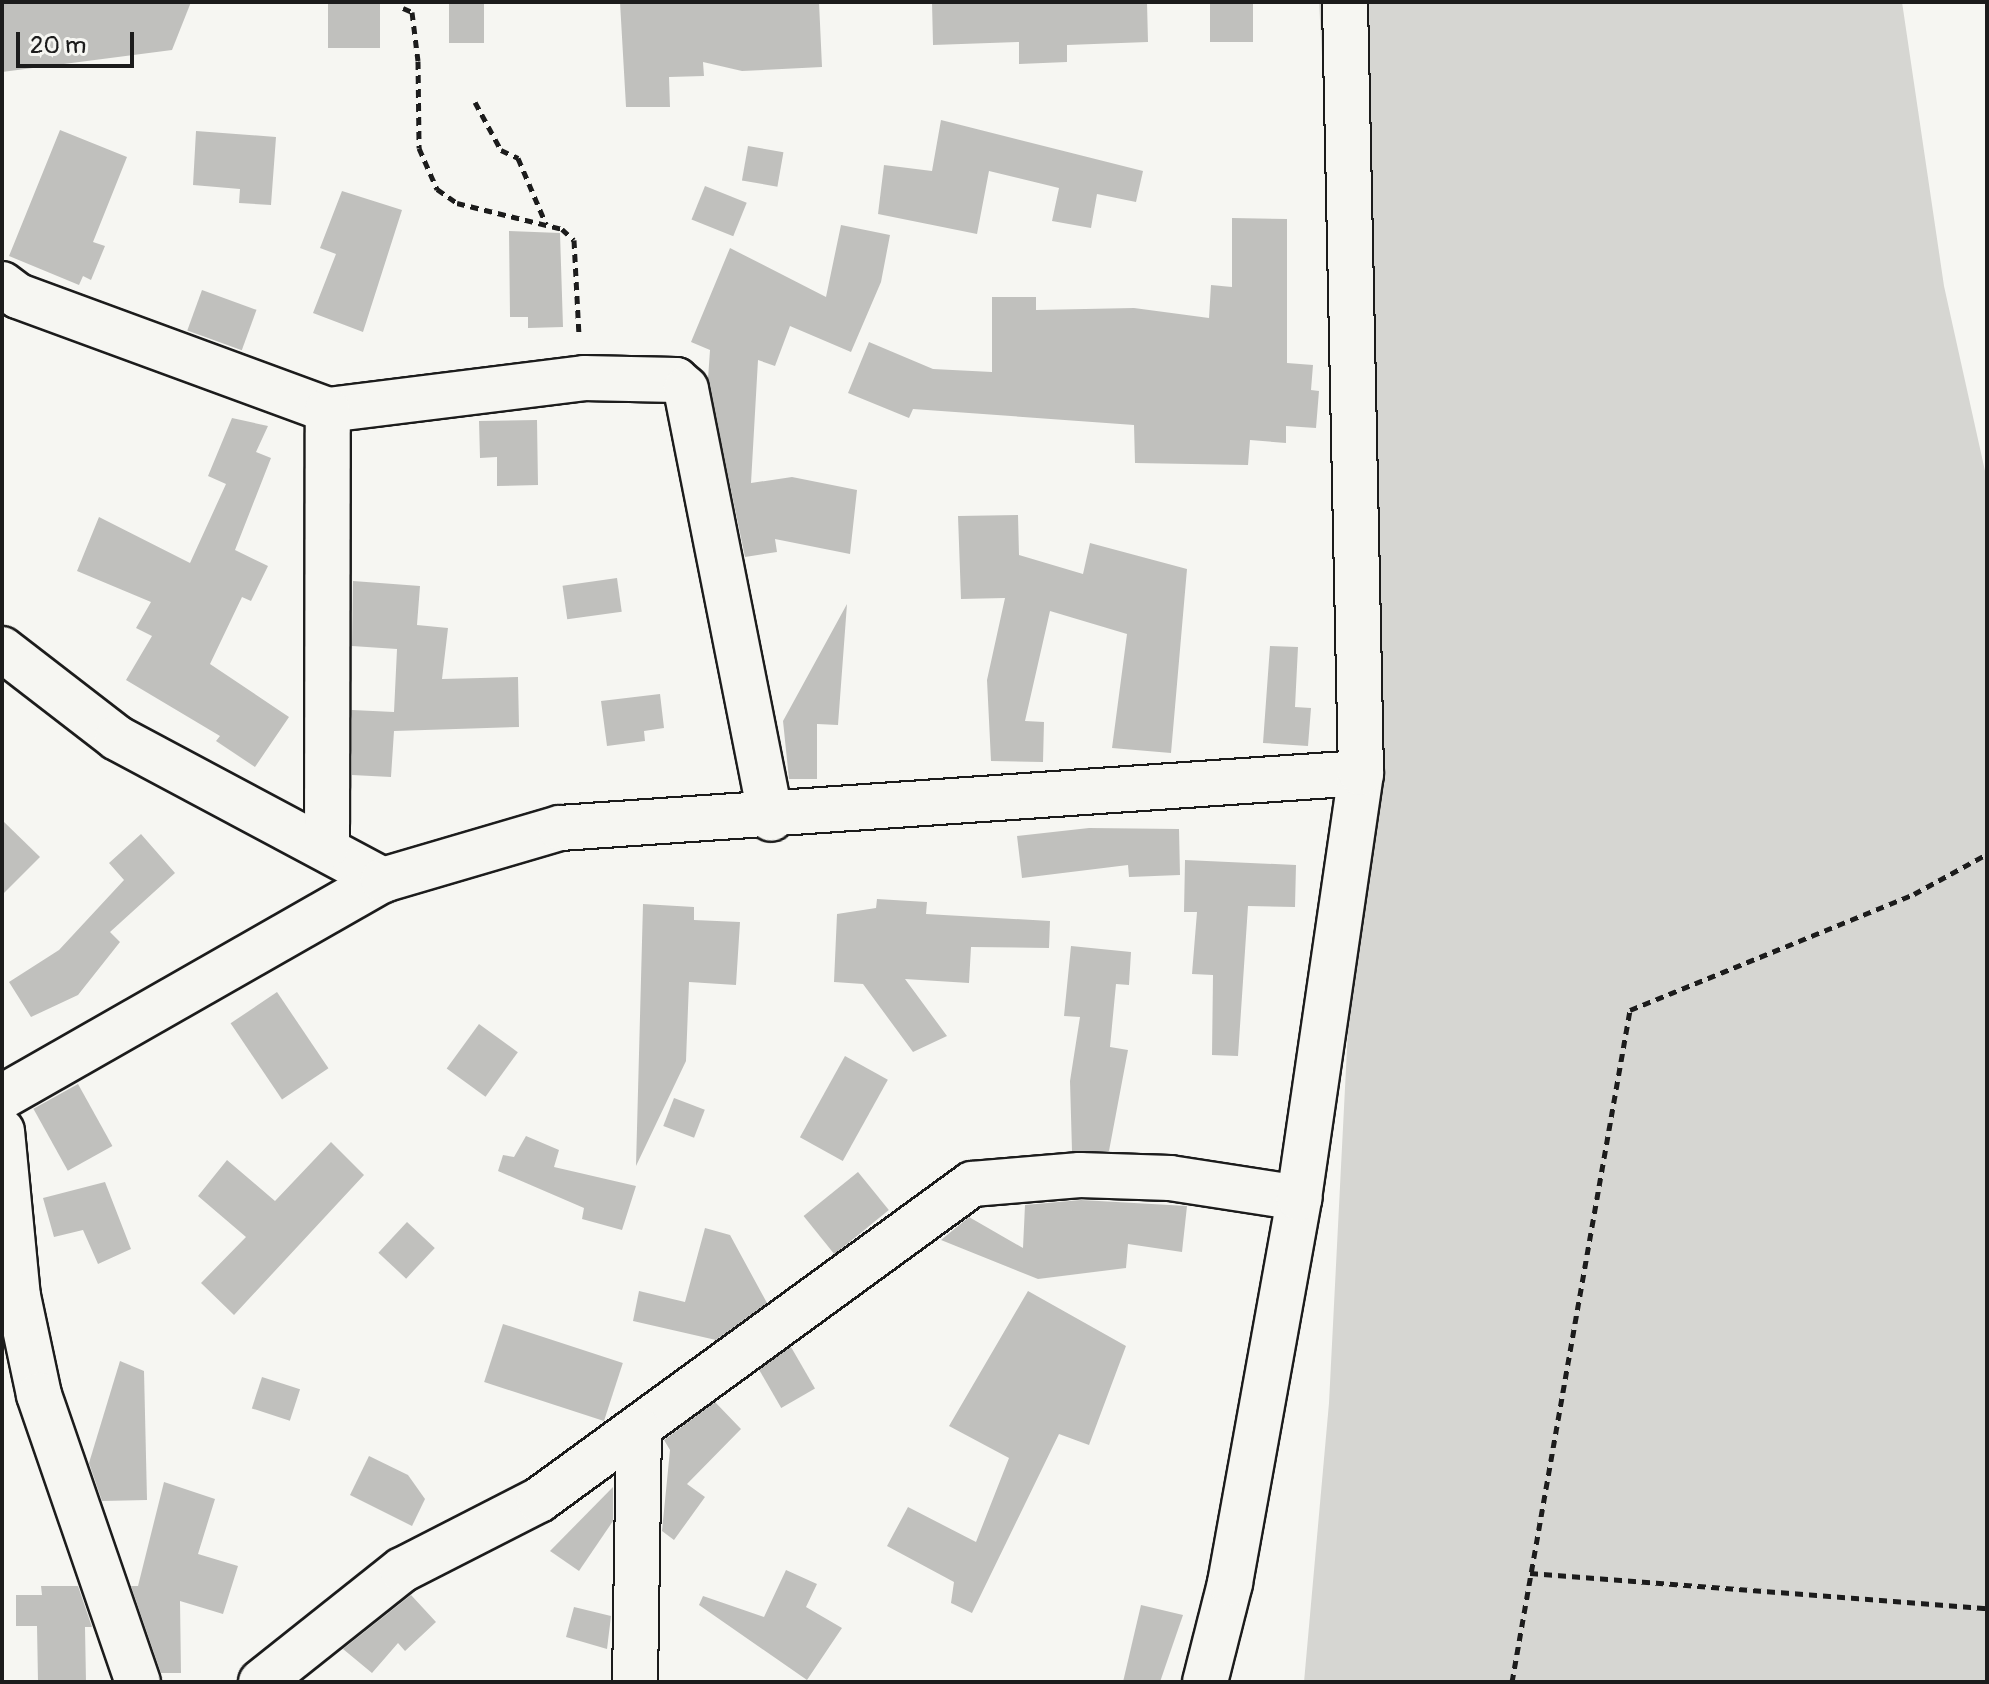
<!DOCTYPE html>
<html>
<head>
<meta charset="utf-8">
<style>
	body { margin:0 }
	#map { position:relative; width:1989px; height:1684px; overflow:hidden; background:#f6f6f2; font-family:Pangolin,sans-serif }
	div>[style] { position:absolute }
	.green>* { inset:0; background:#d6d6d2 }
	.building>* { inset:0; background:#c0c0bd; transform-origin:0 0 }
	.path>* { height:5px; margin-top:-2.5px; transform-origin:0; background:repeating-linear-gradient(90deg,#1c1c1c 0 8px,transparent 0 14px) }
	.roads { filter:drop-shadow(2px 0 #1c1c1c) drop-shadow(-2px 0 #1c1c1c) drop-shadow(0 2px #1c1c1c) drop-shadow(0 -2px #1c1c1c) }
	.minor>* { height:44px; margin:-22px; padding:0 22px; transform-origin:22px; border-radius:22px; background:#f6f6f2 }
	.tertiary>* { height:44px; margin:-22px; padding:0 22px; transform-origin:22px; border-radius:22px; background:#f6f6f2 }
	span { translate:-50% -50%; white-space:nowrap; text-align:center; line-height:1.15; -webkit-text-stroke:6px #f6f6f2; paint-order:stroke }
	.frame { position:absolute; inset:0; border:4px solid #1c1c1c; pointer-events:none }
	.scale { position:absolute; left:16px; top:32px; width:118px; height:36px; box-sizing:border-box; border:4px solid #1c1c1c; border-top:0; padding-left:10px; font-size:24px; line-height:28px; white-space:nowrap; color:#1c1c1c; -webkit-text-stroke:6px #f6f6f2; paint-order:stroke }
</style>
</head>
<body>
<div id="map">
	<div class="green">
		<i style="clip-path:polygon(1319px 2px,1902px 2px,1944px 286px,1987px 480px,1987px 1682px,1304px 1682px,1329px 1403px,1361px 773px)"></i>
	</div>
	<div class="building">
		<i style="clip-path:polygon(2px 2px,191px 2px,172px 50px,2px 72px)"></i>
		<i style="left:328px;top:2px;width:52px;height:46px"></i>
		<i style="left:449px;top:2px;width:35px;height:41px"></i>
		<i style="clip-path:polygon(620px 2px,819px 2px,822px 67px,742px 71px,703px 62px,704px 76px,669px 77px,670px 107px,626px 107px)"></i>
		<i style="clip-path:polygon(932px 2px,1147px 2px,1148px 42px,1067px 45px,1067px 62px,1019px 64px,1019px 42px,933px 45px)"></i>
		<i style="left:1210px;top:2px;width:43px;height:40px"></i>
		<i style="clip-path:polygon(941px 120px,1143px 171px,1136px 202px,1097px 194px,1091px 228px,1052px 221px,1059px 188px,989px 171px,977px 234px,878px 214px,884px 165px,932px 171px)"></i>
		<i style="clip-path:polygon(60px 130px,127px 157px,93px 242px,105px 246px,91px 280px,83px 276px,79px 285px,9px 256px)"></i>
		<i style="clip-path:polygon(196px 131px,276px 137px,271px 205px,239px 203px,240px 189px,193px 185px)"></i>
		<i style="left:748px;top:146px;width:36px;height:35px;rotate:10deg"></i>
		<i style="left:705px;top:186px;width:45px;height:36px;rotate:22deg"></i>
		<i style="clip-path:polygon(342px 191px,402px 210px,363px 332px,313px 313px,336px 254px,320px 248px)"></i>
		<i style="clip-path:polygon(1232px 218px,1287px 219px,1287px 363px,1313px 365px,1311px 390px,1319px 391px,1316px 428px,1286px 426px,1286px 443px,1250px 440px,1248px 465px,1135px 463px,1134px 425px,913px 409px,909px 418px,848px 393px,869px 342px,933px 369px,992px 372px,992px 297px,1036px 297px,1036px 310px,1134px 308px,1209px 318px,1211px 285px,1232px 287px)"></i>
		<i style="clip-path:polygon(841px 225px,890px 235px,881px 282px,851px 352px,790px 326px,775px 366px,758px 360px,751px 483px,792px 477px,857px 490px,850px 554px,775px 539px,777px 552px,745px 557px,708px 379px,710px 350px,691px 342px,730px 248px,826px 297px)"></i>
		<i style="clip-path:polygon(509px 231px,560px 233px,563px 327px,528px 328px,528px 317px,510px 317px)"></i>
		<i style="left:202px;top:290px;width:58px;height:43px;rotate:20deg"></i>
		<i style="clip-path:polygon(232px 418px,268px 426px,256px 452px,271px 458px,235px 550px,268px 566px,251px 601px,242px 597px,210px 664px,289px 717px,255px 767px,216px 741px,220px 736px,126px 680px,152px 636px,136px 628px,151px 602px,77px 571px,99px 517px,190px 563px,226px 484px,208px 476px)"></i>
		<i style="clip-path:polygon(537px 420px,538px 485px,497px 486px,497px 457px,480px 458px,479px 421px)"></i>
		<i style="clip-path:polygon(1018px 515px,1019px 555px,1083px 574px,1090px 543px,1187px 569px,1171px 753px,1112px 748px,1127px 634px,1050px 611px,1025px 721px,1044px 722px,1043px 762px,991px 761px,987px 680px,1005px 598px,961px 599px,958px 516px)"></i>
		<i style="left:617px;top:578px;width:34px;height:55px;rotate:82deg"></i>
		<i style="clip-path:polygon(353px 581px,420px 586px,417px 625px,448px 628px,442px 679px,518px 677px,519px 727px,394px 731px,391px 777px,352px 775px,352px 710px,394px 712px,397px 649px,352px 646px)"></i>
		<i style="clip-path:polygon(847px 604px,838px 725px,817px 724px,817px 779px,789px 779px,783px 721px)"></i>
		<i style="clip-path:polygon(1270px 646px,1298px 647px,1295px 707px,1311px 708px,1308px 746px,1263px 743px)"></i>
		<i style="clip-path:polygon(660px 694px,664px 728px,644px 731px,645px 741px,607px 746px,601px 701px)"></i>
		<i style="clip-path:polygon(2px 820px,40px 857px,2px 895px)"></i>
		<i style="clip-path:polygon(1089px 828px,1179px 829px,1180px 875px,1129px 877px,1128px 865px,1022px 878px,1017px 836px)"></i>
		<i style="clip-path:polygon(141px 834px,175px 873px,110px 932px,120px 942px,78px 995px,31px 1017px,9px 982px,59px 950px,124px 880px,109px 863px)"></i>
		<i style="clip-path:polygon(1185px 860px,1296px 865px,1295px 907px,1248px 906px,1238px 1056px,1212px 1055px,1213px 975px,1192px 974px,1197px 912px,1184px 912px)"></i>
		<i style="clip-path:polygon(877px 899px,927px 902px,926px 914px,1050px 921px,1049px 948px,971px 947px,969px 983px,905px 979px,947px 1036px,913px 1052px,863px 984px,834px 982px,837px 914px,876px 908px)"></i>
		<i style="clip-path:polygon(643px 904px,694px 907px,694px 920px,740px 922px,736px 985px,689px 982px,686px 1061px,636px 1166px)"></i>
		<i style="clip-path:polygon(1071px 946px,1131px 952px,1129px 985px,1116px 984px,1110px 1047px,1128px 1050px,1109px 1151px,1072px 1151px,1070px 1081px,1080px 1017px,1064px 1016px)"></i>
		<i style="left:277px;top:992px;width:92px;height:56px;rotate:56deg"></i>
		<i style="left:479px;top:1024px;width:48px;height:55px;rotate:36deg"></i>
		<i style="left:845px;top:1056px;width:49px;height:93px;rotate:29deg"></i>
		<i style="left:78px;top:1084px;width:71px;height:51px;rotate:61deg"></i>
		<i style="left:674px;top:1098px;width:33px;height:30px;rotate:21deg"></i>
		<i style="clip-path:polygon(526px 1136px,559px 1150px,554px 1167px,636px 1186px,622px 1230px,582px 1219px,584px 1208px,498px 1171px,503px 1155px,514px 1157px)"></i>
		<i style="clip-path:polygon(331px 1142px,364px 1175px,234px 1315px,201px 1283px,246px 1237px,198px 1196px,227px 1160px,275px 1201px)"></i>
		<i style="left:858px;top:1172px;width:49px;height:70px;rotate:51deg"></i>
		<i style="clip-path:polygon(105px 1182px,131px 1249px,98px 1264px,83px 1230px,54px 1237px,43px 1198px)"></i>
		<i style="clip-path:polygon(1081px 1200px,1187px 1206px,1182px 1252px,1128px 1244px,1126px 1268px,1038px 1279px,941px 1240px,969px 1217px,1023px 1248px,1025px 1205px)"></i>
		<i style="left:407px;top:1222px;width:38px;height:42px;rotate:43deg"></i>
		<i style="clip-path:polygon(705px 1228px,730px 1235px,767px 1303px,716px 1340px,633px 1321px,639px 1291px,685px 1302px)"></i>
		<i style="clip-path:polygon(1028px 1291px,1126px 1346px,1089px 1445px,1059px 1434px,972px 1613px,951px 1603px,954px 1582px,887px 1546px,908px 1507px,976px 1542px,1009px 1458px,949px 1426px)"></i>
		<i style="left:503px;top:1324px;width:126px;height:61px;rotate:18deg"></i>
		<i style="left:791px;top:1347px;width:48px;height:39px;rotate:60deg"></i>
		<i style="clip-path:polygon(120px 1361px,144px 1371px,147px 1500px,102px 1501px,89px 1463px)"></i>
		<i style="left:262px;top:1377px;width:40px;height:33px;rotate:18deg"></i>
		<i style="clip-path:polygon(715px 1402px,741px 1429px,687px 1484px,705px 1497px,674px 1540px,662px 1531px,670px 1450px,664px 1440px)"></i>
		<i style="clip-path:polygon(369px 1456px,408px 1475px,425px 1499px,412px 1526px,350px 1495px)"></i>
		<i style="clip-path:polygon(164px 1482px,215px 1499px,198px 1554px,238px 1566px,223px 1614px,180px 1601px,181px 1673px,161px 1673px,131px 1586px,138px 1586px)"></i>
		<i style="clip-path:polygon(613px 1487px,613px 1521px,579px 1571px,550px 1551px)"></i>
		<i style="clip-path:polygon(786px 1570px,817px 1584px,806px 1607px,842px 1628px,807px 1680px,699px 1605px,703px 1596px,764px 1617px)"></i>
		<i style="clip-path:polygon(41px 1586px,78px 1586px,92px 1627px,85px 1627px,86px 1682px,38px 1682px,37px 1626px,16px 1626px,16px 1595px,42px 1595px)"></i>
		<i style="clip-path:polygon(411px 1595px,436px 1622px,405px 1651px,398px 1643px,372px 1673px,343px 1649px)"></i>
		<i style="clip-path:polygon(1141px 1605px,1183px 1615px,1160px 1682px,1123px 1682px)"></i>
		<i style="clip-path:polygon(574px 1607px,611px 1616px,607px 1649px,566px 1637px)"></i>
	</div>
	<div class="path">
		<i style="left:403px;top:8px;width:10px;rotate:24deg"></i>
		<i style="left:412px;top:12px;width:49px;rotate:83deg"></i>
		<i style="left:418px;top:61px;width:87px;rotate:89.3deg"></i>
		<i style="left:419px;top:148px;width:45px;rotate:66.3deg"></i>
		<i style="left:437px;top:189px;width:24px;rotate:35deg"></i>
		<i style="left:457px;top:203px;width:108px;rotate:13.9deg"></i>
		<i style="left:562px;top:229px;width:16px;rotate:43deg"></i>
		<i style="left:574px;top:240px;width:97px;rotate:87deg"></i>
		<i style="left:475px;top:102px;width:55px;rotate:61.6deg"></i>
		<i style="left:501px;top:150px;width:19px;rotate:25deg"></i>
		<i style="left:518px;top:158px;width:72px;rotate:67deg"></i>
		<i style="left:1530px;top:1573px;width:458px;rotate:4.4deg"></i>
		<i style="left:1512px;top:1682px;width:682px;rotate:-80.04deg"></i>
		<i style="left:1630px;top:1010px;width:307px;rotate:-22.2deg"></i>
		<i style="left:1914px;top:894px;width:83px;rotate:-28.7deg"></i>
	</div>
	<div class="roads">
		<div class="minor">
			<i style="left:2px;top:284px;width:20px;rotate:37deg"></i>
			<i style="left:18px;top:296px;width:330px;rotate:20.2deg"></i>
			<i style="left:328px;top:410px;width:258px;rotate:-7.1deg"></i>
			<i style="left:584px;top:378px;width:92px;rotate:1.2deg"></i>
			<i style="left:676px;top:380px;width:13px;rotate:42deg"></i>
			<i style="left:686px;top:389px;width:438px;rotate:78.8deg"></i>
			<i style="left:2px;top:649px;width:145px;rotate:37.7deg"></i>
			<i style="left:117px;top:738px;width:302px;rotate:28.1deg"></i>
			<i style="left:327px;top:845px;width:435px;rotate:-89.9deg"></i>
			<i style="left:2px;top:1097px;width:438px;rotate:-29.7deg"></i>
			<i style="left:383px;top:880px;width:184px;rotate:-16.4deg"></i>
			<i style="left:560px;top:828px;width:803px;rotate:-3.93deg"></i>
			<i style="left:2px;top:1131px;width:166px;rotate:84.5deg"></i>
			<i style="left:18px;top:1296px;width:101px;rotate:78deg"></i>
			<i style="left:39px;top:1395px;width:304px;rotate:71deg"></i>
			<i style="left:261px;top:1682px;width:180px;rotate:-38.5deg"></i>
			<i style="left:402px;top:1570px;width:154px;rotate:-27.1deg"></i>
			<i style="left:539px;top:1500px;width:536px;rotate:-36.12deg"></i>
			<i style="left:972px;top:1184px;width:108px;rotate:-4.8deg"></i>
			<i style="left:1080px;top:1175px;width:90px;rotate:1.9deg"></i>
			<i style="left:1170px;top:1178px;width:131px;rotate:8.8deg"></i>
			<i style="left:635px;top:1682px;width:252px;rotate:-89.1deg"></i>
		</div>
		<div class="tertiary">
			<i style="left:1205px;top:1682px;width:102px;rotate:-75.8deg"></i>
			<i style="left:1230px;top:1583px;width:391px;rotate:-79.8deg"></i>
			<i style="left:1299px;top:1198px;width:429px;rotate:-81.7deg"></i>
			<i style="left:1361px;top:773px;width:771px;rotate:-91.19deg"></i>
		</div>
	</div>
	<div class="frame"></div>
	<div class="scale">20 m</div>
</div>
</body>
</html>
